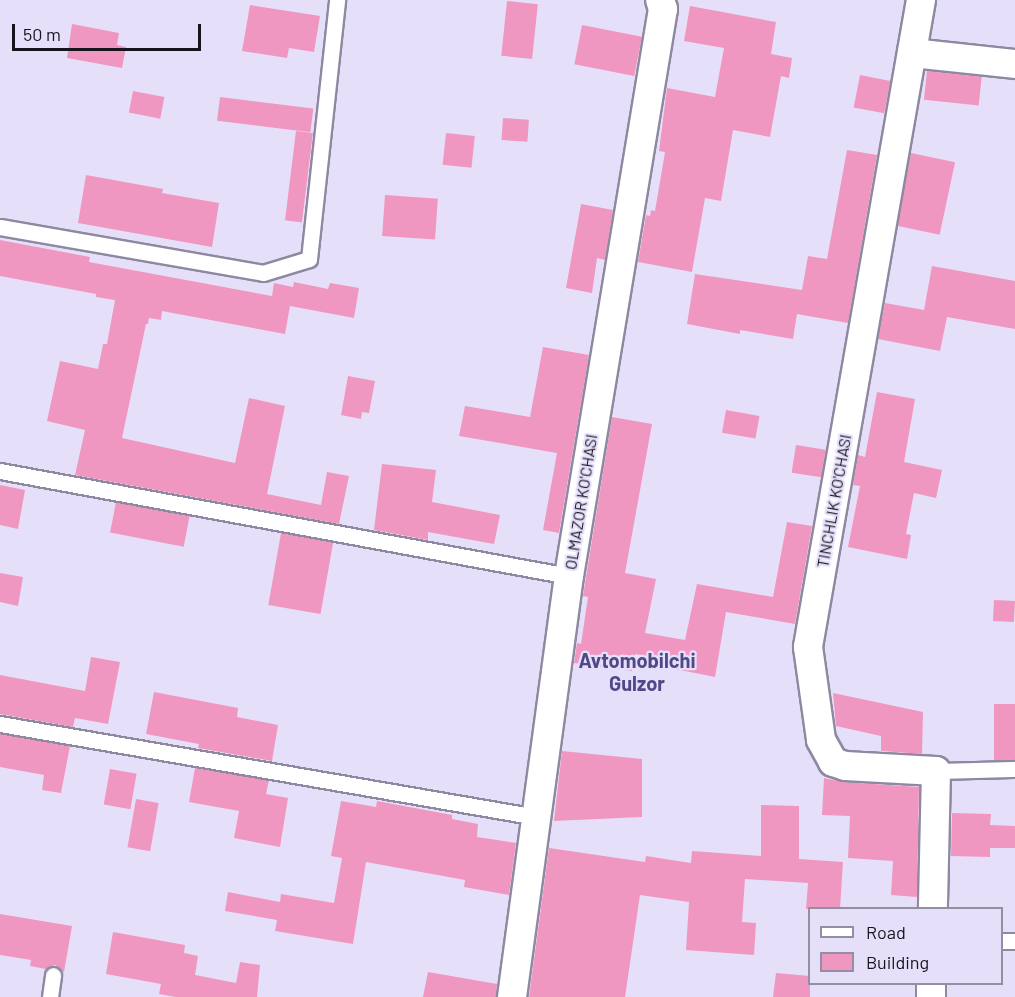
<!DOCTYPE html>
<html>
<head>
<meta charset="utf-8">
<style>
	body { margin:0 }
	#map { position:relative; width:1015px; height:997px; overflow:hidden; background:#e6dffa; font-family:Barlow,sans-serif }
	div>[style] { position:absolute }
	.building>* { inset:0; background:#f097c1; transform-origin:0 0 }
	.roads { filter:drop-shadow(2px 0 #8e88a0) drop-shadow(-2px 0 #8e88a0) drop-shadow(0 2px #8e88a0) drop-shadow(0 -2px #8e88a0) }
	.service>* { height:15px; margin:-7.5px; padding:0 7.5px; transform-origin:7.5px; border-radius:7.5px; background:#fff }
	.minor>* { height:28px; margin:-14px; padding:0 14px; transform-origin:14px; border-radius:14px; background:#fff }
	span { translate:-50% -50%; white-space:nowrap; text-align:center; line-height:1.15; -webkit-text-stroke:4.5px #e6dffa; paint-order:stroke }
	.street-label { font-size:16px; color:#17141d }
	.quarter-label { font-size:20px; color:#514987; font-weight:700 }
	.legend { position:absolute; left:808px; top:907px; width:195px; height:78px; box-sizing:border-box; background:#e6dffa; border:2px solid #938ea2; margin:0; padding:8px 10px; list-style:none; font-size:18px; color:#17141d }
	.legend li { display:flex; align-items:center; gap:12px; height:30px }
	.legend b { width:30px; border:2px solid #938ea2 }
	.scale { position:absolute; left:12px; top:24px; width:189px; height:27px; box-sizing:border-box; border:3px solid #17141d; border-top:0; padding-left:8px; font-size:18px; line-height:21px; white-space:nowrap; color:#17141d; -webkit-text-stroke:4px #e6dffa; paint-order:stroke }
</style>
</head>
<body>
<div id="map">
	<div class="building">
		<i style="left:507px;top:1px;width:31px;height:55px;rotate:6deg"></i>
		<i style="clip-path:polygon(250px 5px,320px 16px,314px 52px,289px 48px,287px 58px,242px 51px)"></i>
		<i style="clip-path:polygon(690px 6px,776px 22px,771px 54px,792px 58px,789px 78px,781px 76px,770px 137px,733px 130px,721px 201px,705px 198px,692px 272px,638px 262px,646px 215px,650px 216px,651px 210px,655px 211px,665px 152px,659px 151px,667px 88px,715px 97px,724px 48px,684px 41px)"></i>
		<i style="clip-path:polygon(72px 24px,119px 33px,117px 45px,126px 47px,122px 68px,67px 58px)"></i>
		<i style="left:582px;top:25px;width:61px;height:40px;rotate:11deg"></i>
		<i style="left:927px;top:71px;width:55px;height:29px;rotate:6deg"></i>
		<i style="left:860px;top:75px;width:31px;height:33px;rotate:11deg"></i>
		<i style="left:133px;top:91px;width:32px;height:22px;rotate:11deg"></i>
		<i style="left:220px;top:97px;width:94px;height:24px;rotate:7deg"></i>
		<i style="left:503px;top:118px;width:26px;height:22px;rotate:4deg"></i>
		<i style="left:296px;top:131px;width:17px;height:90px;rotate:7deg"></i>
		<i style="left:446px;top:133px;width:29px;height:32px;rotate:6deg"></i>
		<i style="clip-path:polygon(847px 150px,877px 155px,848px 323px,797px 314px,793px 339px,740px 330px,740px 334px,687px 324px,695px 274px,802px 290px,808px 256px,827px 259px)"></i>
		<i style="left:911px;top:153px;width:45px;height:74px;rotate:12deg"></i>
		<i style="clip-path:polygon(86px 175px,163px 189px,162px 193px,219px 203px,212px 247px,78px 223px)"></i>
		<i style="left:385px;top:195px;width:53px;height:41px;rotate:4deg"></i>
		<i style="clip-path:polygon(581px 204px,613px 210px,605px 260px,597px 258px,592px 293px,566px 288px)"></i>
		<i style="clip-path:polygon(0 240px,90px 257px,89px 262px,272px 296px,274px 283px,293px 287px,294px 282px,328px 289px,330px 283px,359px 288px,354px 318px,290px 306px,285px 334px,162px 311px,161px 320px,149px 318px,148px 324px,146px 324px,122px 438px,235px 463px,249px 398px,285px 406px,267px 494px,321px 505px,327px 472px,349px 476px,339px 524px,75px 475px,85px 430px,47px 421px,60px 361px,98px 369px,103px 344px,107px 344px,115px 300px,96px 297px,96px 294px,0 276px)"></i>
		<i style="clip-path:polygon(932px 266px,1015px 281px,1015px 329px,947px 317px,940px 351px,878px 339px,885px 303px,924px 310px)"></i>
		<i style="clip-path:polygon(543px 347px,589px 355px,559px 533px,543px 530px,557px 453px,459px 436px,465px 406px,530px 417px)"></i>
		<i style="clip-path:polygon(348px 376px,375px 381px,369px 413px,362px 412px,361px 419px,341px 415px)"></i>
		<i style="clip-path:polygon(877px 392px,915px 399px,904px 462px,942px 470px,936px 498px,914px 493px,906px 534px,911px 535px,907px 559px,848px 547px,860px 486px,853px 485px,858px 455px,865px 457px)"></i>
		<i style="left:726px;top:410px;width:34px;height:23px;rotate:10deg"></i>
		<i style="clip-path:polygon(612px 417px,652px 424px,625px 573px,656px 579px,645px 633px,685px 640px,697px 584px,773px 597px,787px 522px,812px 526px,795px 624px,726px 612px,715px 677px,675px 669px,676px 661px,635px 654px,632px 671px,574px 663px,577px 643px,581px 644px,588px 597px,583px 596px)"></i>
		<i style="left:796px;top:445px;width:30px;height:28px;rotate:9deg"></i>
		<i style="clip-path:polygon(382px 464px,436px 470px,432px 502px,500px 515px,494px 544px,428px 532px,428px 540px,374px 530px)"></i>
		<i style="clip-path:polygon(0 485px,25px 490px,18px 529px,0 525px)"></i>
		<i style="left:116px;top:502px;width:75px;height:31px;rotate:11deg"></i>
		<i style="left:281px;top:533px;width:53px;height:73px;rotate:10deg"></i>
		<i style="clip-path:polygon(0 573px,23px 577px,18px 606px,0 602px)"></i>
		<i style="left:994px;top:600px;width:21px;height:21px;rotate:3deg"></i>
		<i style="clip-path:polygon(91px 657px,120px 662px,108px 724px,75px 718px,73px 727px,0 714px,0 675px,85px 691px)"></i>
		<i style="clip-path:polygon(154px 692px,238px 708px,237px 717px,278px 725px,272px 761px,198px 748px,199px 744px,146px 734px)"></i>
		<i style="clip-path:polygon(833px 693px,923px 712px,922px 754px,881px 751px,881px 736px,836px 726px)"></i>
		<i style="left:994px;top:704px;width:21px;height:56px"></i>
		<i style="clip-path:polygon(0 734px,70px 746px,61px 793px,42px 790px,44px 775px,0 767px)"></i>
		<i style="clip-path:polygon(562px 751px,642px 759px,642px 817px,554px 821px)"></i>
		<i style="clip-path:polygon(195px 768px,269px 780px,266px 794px,288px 798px,280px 847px,234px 838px,239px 811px,189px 802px)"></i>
		<i style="left:110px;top:769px;width:27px;height:36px;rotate:10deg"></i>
		<i style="clip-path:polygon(824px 778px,844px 782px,919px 787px,917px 897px,891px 895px,893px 861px,848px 858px,850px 816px,822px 815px)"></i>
		<i style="left:136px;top:799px;width:23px;height:49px;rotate:10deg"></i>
		<i style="clip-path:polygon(341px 801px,376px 807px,377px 801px,452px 815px,452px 819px,478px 824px,477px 837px,516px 843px,509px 895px,464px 887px,465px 880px,366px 862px,353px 944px,275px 931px,277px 920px,225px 911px,228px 892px,280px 902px,281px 894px,334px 903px,342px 858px,331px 856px)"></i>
		<i style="clip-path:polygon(761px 805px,799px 806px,799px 859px,843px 862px,840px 909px,806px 909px,808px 883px,745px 879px,742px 922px,756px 923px,754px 955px,686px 950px,689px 902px,640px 895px,625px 997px,529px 997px,549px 848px,645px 862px,646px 856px,691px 863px,692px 851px,761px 856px)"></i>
		<i style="clip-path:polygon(952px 813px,991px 814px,990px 825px,1015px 826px,1015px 848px,990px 848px,990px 857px,951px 856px)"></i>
		<i style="clip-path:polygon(0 914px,72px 926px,64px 972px,55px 965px,46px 969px,30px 966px,31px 960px,0 955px)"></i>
		<i style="clip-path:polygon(113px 932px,185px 945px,184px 953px,198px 956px,195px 975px,236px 983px,240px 962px,260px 965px,257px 997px,176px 997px,159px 994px,161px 984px,106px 974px)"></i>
		<i style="clip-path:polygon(428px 972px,497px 984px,496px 997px,423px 997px)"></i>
		<i style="clip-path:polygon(776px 973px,810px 976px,810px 997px,773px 997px)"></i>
	</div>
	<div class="roads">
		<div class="service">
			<i style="left:0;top:227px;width:267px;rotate:9.9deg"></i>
			<i style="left:263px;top:273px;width:48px;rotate:-16.9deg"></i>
			<i style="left:309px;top:259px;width:261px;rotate:-83.8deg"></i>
			<i style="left:0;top:471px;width:579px;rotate:10.46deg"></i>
			<i style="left:0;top:724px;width:545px;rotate:9.83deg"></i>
			<i style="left:936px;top:771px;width:79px;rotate:-1.5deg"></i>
			<i style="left:1002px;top:941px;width:13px"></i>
			<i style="left:50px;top:997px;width:22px;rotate:-82deg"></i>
		</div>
		<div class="minor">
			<i style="left:921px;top:0;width:657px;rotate:99.91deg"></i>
			<i style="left:808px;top:647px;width:94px;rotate:82deg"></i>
			<i style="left:821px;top:740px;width:25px;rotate:61deg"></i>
			<i style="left:833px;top:762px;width:13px;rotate:18deg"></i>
			<i style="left:845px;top:766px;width:91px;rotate:3.1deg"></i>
			<i style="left:936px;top:771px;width:137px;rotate:91.3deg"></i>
			<i style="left:912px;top:53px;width:104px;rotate:6.1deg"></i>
			<i style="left:512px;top:997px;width:425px;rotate:-82.3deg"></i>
			<i style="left:569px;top:576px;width:575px;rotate:-80.59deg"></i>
			<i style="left:663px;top:9px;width:9px;rotate:-108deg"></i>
			<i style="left:931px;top:997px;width:13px;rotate:-90deg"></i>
		</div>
	</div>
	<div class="street-label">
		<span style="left:834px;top:501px;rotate:-80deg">TINCHLIK KO'CHASI</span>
		<span style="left:581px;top:502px;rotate:-81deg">OLMAZOR KO'CHASI</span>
	</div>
	<div class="quarter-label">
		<span style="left:637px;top:672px">Avtomobilchi<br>Gulzor</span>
	</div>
	<ul class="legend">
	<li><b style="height:8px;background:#fff"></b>Road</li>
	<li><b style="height:16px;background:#f097c1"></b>Building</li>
	</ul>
	<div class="scale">50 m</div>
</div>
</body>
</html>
